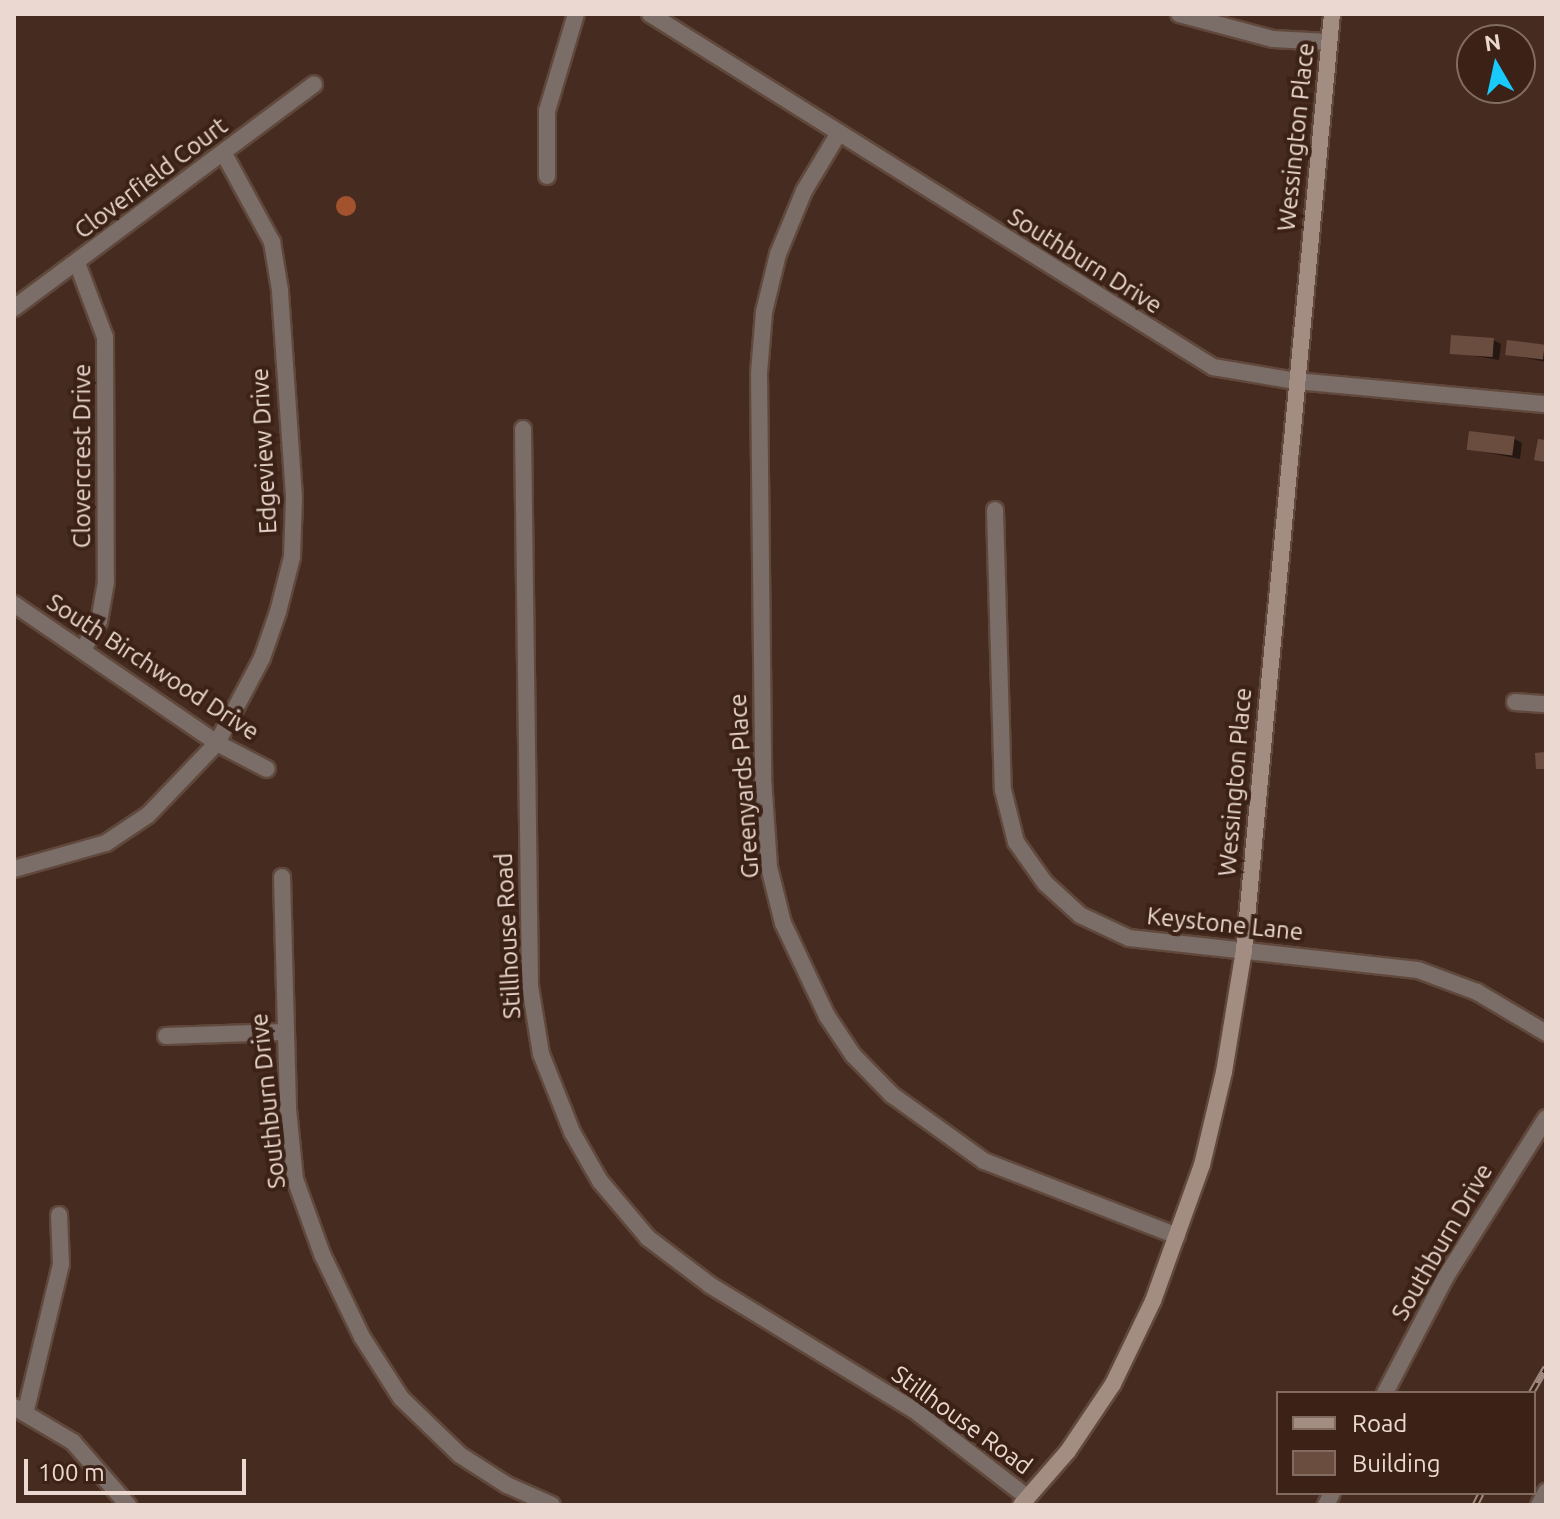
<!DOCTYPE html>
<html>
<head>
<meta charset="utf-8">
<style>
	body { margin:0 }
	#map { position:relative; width:1560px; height:1519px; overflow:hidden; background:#462c20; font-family:Ubuntu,sans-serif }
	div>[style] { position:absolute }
	.water>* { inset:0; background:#a2522c }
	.round { border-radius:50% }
	.shadow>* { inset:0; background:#0007 }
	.building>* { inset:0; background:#6b4d40; transform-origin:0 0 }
	.roads { filter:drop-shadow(2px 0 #60483c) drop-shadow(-2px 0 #60483c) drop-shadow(0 2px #60483c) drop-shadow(0 -2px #60483c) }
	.street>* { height:16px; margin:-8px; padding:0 8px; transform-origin:8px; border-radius:8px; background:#7b6d67 }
	.secondary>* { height:16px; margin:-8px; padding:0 8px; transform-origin:8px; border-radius:8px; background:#a38d83 }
	.rail>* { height:7px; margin-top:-3.5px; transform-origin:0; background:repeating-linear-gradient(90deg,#3c2216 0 12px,#a08a80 0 24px); box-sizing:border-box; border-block:2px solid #a08a80 }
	span { translate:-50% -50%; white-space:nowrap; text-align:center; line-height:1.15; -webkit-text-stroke:8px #3c2216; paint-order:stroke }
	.street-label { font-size:24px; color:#ebd9d1 }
	.frame { position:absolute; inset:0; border:16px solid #ebd9d1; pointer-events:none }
	.legend { position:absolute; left:1276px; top:1391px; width:260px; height:104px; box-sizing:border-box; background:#3c2216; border:2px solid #826b61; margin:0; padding:10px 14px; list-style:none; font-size:24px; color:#ebd9d1 }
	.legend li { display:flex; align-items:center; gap:16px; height:40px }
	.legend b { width:40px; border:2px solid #826b61 }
	.north { position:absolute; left:1456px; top:24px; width:80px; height:80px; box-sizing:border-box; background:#3c2216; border:2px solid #826b61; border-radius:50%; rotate:351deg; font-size:22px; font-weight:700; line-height:32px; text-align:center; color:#ebd9d1 }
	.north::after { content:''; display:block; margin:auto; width:28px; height:36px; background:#19cafc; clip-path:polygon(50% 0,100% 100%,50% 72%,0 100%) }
	.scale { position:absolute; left:24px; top:1459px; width:222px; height:36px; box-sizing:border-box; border:4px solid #ebd9d1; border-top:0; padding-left:10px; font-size:24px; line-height:28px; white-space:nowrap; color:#ebd9d1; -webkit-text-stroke:6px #3c2216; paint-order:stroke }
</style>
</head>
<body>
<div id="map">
	<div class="water">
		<i class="round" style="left:336px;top:196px;width:20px;height:20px"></i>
	</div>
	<div class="shadow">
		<i style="clip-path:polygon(1493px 340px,1501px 344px,1499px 360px,1452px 352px)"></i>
		<i style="clip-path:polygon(1545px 347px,1546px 362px,1507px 354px)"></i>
		<i style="clip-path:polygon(1515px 439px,1522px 443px,1520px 459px,1469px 449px)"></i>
	</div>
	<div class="building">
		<i style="left:1451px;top:335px;width:43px;height:19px;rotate:4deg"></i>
		<i style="left:1507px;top:340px;width:38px;height:15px;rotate:7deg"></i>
		<i style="left:1469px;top:431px;width:46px;height:19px;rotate:7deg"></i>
		<i style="clip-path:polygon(1538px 439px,1546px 440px,1546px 462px,1534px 460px)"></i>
		<i style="clip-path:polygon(1546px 752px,1546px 769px,1536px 769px,1535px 753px)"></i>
	</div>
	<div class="roads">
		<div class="street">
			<i style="left:650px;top:14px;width:665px;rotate:32.09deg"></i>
			<i style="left:1213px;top:367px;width:84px;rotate:9.6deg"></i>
			<i style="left:1296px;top:381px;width:251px;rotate:5.3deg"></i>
			<i style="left:1179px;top:14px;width:97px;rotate:14.9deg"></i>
			<i style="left:1273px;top:39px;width:56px;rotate:3.1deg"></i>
			<i style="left:837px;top:136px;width:64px;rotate:121deg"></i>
			<i style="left:804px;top:191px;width:68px;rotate:112.4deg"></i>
			<i style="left:778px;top:254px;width:60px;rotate:103.6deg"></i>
			<i style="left:764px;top:312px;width:61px;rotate:94.7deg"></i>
			<i style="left:759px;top:373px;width:405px;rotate:89.4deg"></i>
			<i style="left:763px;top:778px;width:89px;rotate:86.1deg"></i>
			<i style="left:769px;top:867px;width:58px;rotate:76deg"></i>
			<i style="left:783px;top:923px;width:103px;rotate:64.7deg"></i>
			<i style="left:827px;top:1016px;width:47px;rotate:56.3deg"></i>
			<i style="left:853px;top:1055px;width:56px;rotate:45.7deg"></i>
			<i style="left:892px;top:1095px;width:113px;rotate:35.7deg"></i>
			<i style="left:984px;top:1161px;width:207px;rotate:21.2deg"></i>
			<i style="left:547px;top:176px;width:65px;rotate:-90deg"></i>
			<i style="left:547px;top:111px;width:101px;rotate:-73.4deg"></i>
			<i style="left:77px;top:263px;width:79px;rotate:69.3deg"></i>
			<i style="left:105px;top:337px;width:245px;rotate:89.8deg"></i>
			<i style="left:106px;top:582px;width:40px;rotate:100deg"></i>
			<i style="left:99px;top:621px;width:33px;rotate:119deg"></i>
			<i style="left:14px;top:308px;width:374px;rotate:-36.7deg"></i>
			<i style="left:523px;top:429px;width:557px;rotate:89.28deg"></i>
			<i style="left:530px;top:986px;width:69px;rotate:80.8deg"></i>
			<i style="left:541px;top:1054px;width:84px;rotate:68.3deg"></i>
			<i style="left:572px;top:1132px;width:56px;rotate:60.3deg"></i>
			<i style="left:600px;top:1181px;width:75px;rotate:49.9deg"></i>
			<i style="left:648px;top:1238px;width:78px;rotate:37.2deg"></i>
			<i style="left:710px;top:1285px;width:239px;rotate:31.5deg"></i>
			<i style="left:914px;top:1410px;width:143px;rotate:37.6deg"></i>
			<i style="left:995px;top:510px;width:280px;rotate:88.4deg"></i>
			<i style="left:1003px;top:790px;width:54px;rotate:76deg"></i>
			<i style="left:1016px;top:842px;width:50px;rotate:54.7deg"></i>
			<i style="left:1045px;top:883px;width:47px;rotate:42.4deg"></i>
			<i style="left:1080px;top:915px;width:54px;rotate:25.1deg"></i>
			<i style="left:1129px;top:938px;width:291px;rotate:6.3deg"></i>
			<i style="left:1418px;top:970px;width:63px;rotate:20.4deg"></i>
			<i style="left:1477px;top:992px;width:80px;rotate:30.7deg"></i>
			<i style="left:14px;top:604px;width:246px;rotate:34.4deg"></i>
			<i style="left:217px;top:743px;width:56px;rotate:27.5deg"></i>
			<i style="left:1515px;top:702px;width:31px;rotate:4deg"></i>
			<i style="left:14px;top:869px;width:96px;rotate:-15.8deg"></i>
			<i style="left:106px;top:843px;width:50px;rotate:-33.7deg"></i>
			<i style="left:148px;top:815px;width:100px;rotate:-46.2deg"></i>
			<i style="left:217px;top:743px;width:96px;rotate:-62.1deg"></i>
			<i style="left:262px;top:658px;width:49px;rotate:-70.8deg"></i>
			<i style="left:278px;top:612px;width:57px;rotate:-75.7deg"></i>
			<i style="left:292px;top:557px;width:60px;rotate:-88.1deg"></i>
			<i style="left:294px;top:497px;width:207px;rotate:-93.9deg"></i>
			<i style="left:280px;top:290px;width:49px;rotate:-99.5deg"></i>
			<i style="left:272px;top:242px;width:100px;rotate:-118.6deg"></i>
			<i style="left:282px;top:877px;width:232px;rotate:88.5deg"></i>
			<i style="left:288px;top:1109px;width:70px;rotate:84.3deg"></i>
			<i style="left:295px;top:1179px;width:80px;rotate:70.2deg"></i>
			<i style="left:322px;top:1254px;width:92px;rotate:64.3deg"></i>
			<i style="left:362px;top:1337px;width:72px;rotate:57.4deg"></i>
			<i style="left:401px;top:1398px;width:82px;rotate:44deg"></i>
			<i style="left:460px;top:1455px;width:56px;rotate:32.6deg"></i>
			<i style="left:507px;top:1485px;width:49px;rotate:24deg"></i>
			<i style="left:166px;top:1036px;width:116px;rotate:-2deg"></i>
			<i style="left:1385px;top:1393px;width:130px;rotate:-62.4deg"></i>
			<i style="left:1445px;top:1278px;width:189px;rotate:-57.7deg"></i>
			<i style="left:14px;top:1407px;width:69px;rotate:30.7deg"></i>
			<i style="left:73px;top:1442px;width:84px;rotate:48.9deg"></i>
			<i style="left:26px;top:1410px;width:150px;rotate:-76.5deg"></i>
			<i style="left:61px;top:1264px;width:49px;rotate:-92.3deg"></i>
			<i style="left:1326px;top:1505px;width:13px;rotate:-63deg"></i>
			<i style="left:1539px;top:1505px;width:15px;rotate:-62deg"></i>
		</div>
		<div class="secondary">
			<i style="left:1021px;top:1505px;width:72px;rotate:-49deg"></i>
			<i style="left:1068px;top:1451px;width:81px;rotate:-56.1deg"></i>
			<i style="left:1113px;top:1384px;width:92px;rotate:-64.3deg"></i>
			<i style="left:1153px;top:1301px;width:145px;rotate:-70.2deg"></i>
			<i style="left:1202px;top:1165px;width:96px;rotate:-76.7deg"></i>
			<i style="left:1224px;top:1072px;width:124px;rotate:-80.7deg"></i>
			<i style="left:1244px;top:950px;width:940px;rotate:-84.63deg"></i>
		</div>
	</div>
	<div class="rail">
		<i style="left:1531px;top:1393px;width:30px;rotate:-60deg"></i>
		<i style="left:1475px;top:1505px;width:13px;rotate:-63deg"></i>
	</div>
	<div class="street-label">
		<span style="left:1296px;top:137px;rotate:-84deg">Wessington Place</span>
		<span style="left:151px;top:178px;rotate:-37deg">Cloverfield Court</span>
		<span style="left:1085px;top:261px;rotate:32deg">Southburn Drive</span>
		<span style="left:264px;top:451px;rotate:-93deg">Edgeview Drive</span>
		<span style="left:82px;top:456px;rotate:-90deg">Clovercrest Drive</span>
		<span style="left:153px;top:667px;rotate:33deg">South Birchwood Drive</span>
		<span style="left:1235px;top:782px;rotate:-85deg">Wessington Place</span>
		<span style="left:744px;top:786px;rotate:-94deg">Greenyards Place</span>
		<span style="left:1225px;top:924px;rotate:6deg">Keystone Lane</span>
		<span style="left:508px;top:936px;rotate:-93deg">Stillhouse Road</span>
		<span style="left:268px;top:1101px;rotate:-96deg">Southburn Drive</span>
		<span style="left:1442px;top:1242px;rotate:-60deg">Southburn Drive</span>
		<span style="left:962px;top:1420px;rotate:36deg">Stillhouse Road</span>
	</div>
	<div class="frame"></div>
	<ul class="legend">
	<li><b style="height:10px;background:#a38d83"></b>Road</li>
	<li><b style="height:22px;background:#6b4d40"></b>Building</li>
	</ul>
	<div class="north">N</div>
	<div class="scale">100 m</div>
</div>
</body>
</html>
